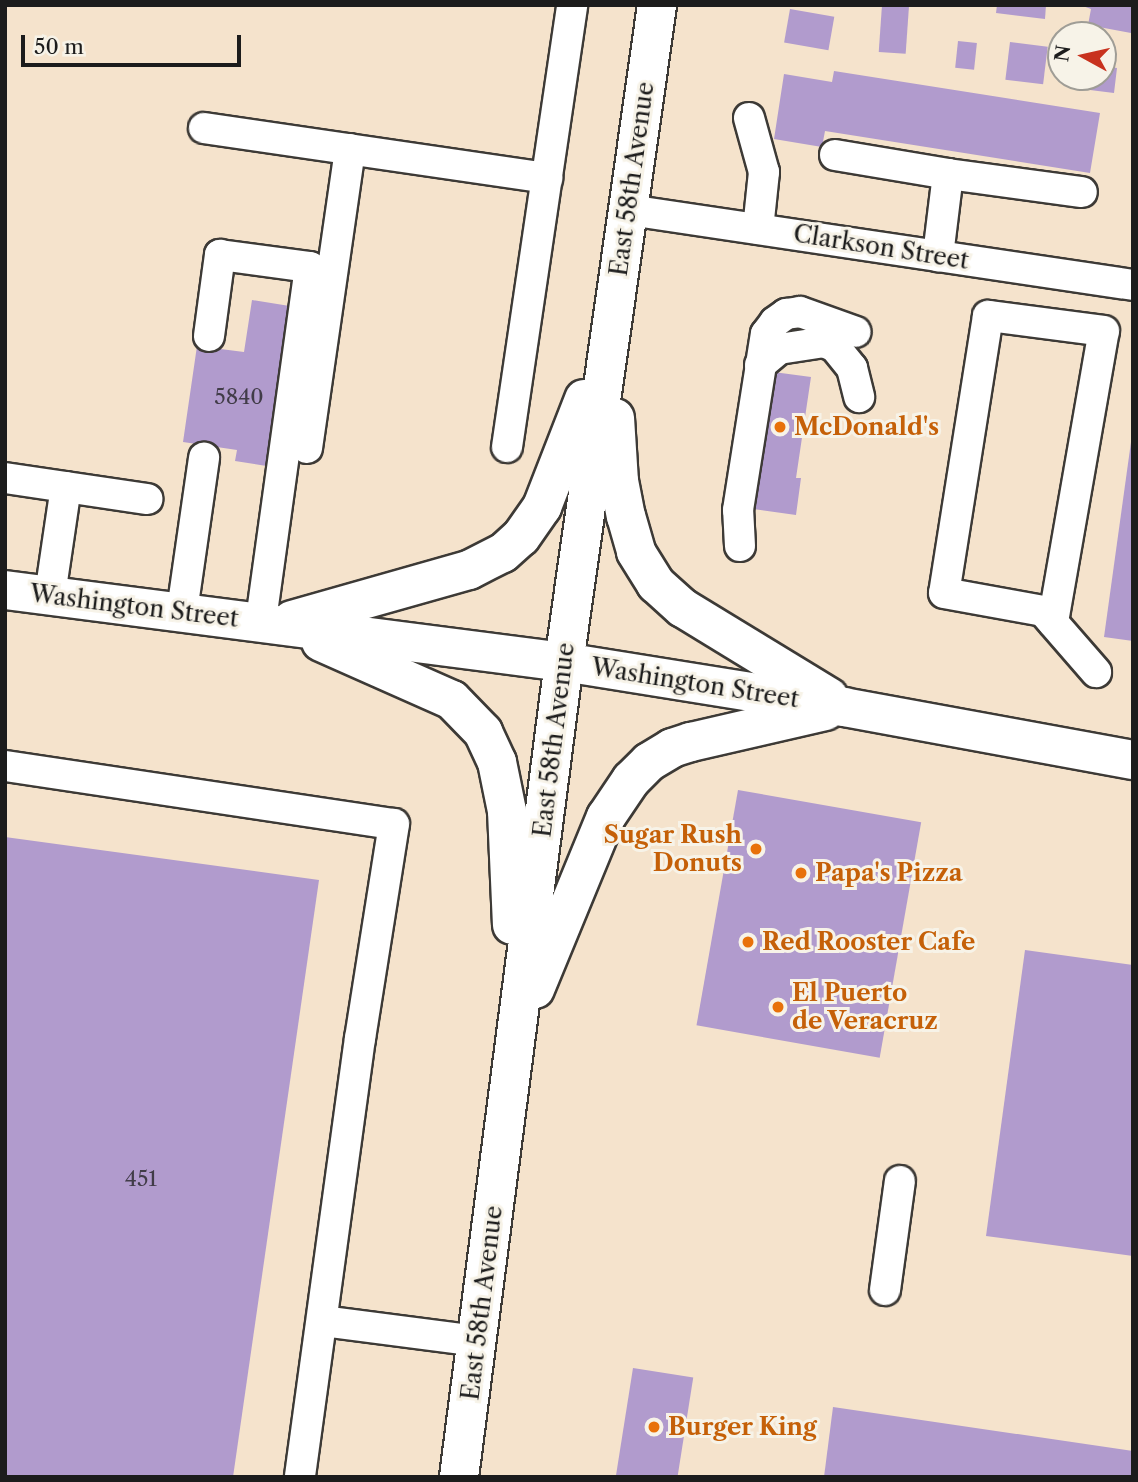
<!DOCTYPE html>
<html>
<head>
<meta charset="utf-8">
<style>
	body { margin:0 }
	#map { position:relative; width:1138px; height:1482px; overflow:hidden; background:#f5e3cc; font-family:"Libre Caslon Text",serif }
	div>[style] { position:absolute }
	.building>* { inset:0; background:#b19bcd; transform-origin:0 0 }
	.roads { filter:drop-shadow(2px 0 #3d3a36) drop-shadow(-2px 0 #3d3a36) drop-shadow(0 2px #3d3a36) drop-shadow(0 -2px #3d3a36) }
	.minor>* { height:30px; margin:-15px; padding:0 15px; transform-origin:15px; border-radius:15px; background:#fff }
	.major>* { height:38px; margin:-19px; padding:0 19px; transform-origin:19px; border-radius:19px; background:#fff }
	.dots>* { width:19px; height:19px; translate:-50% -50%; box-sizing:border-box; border:4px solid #f7f3e8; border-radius:50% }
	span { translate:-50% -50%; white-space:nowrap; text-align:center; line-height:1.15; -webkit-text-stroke:6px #f7f3e8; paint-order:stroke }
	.number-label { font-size:21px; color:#413c48 }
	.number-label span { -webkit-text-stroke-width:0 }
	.street-label { font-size:24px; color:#1c1c1c }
	.food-label { font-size:24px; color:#c56008; font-weight:700 }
	.left { translate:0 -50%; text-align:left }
	.right { translate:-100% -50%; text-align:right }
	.frame { position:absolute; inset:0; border:7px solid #1c1c1c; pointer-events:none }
	.north { position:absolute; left:1047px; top:21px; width:70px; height:70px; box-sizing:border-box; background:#f7f3e8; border:2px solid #9f9d96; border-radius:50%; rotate:278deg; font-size:19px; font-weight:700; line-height:28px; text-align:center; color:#1c1c1c }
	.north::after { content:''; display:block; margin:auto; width:24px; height:32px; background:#c8321e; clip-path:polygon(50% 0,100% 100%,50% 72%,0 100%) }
	.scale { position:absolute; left:21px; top:35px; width:220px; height:32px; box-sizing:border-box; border:4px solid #1c1c1c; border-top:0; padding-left:9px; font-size:21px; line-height:24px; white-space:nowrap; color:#1c1c1c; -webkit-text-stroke:5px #f7f3e8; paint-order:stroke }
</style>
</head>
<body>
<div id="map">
	<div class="building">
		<i style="left:882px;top:5px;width:27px;height:47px;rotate:4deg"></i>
		<i style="clip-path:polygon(997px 5px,1046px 5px,1045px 19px,996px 13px)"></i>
		<i style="clip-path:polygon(1080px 5px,1133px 5px,1131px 33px,1088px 25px,1091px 9px)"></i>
		<i style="left:790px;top:9px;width:45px;height:34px;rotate:10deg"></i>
		<i style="left:958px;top:41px;width:19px;height:27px;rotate:6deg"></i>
		<i style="left:1010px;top:42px;width:38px;height:38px;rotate:7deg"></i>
		<i style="clip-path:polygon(1103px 66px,1117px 68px,1114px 93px,1074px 88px,1076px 77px,1103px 77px)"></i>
		<i style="clip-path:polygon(834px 71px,1100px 113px,1090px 173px,825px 131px,822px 147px,774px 139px,784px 74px,832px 82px)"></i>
		<i style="clip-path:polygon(252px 300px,302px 308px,279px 468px,235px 461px,237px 450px,183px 442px,197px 346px,244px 352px)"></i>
		<i style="clip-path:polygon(766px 371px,811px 377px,796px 478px,801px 478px,796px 515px,746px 508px)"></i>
		<i style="clip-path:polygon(1131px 442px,1133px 442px,1133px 641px,1104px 637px)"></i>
		<i style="left:738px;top:790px;width:186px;height:239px;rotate:10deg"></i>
		<i style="clip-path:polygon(5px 837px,319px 880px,233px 1477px,5px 1477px)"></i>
		<i style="clip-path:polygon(1025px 950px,1133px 965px,1133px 1256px,986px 1236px)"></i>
		<i style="left:633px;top:1368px;width:61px;height:110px;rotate:9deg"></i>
		<i style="clip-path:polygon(833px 1407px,1133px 1451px,1133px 1477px,824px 1477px)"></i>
	</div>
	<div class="roads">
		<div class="minor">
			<i style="left:749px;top:118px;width:56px;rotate:74.5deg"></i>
			<i style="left:764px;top:172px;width:57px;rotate:96deg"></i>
			<i style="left:204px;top:128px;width:347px;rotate:8.3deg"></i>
			<i style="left:835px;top:155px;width:115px;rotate:9.5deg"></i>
			<i style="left:948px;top:174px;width:83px;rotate:97deg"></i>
			<i style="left:948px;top:174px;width:135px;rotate:7.7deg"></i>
			<i style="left:629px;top:210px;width:510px;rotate:8.46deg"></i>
			<i style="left:209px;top:336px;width:82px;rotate:-82.3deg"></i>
			<i style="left:220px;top:255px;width:91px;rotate:7.6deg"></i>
			<i style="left:310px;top:267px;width:357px;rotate:97.9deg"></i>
			<i style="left:760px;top:365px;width:25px;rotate:-40deg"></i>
			<i style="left:779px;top:349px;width:46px;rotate:-8.8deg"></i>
			<i style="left:824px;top:342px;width:12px;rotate:24deg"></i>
			<i style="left:835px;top:347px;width:27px;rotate:51deg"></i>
			<i style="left:852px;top:368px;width:30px;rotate:76deg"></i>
			<i style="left:507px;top:447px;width:447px;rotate:-81.6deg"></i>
			<i style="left:307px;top:448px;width:302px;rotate:-81.8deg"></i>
			<i style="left:5px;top:478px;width:144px;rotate:8.4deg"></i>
			<i style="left:740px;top:546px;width:36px;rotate:-93deg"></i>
			<i style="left:738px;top:510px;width:178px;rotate:-81deg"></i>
			<i style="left:766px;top:334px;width:15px;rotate:-53deg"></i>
			<i style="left:775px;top:322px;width:14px;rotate:-36deg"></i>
			<i style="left:786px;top:314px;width:14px;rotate:-8deg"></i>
			<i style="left:800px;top:312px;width:59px;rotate:19.7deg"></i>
			<i style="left:50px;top:595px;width:109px;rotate:-81.6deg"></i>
			<i style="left:182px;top:611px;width:155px;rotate:-81.8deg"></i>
			<i style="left:1053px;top:622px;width:295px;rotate:-80.1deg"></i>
			<i style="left:1104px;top:331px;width:117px;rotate:-172.6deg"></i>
			<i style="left:988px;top:316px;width:280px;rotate:99deg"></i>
			<i style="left:944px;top:593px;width:101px;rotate:10.3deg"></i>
			<i style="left:1043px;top:611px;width:81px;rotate:49deg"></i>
			<i style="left:5px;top:766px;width:393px;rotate:8.5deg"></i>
			<i style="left:394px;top:824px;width:217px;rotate:99deg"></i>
			<i style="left:360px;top:1038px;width:443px;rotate:97.8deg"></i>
			<i style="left:885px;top:1290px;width:110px;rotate:-82.2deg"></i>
			<i style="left:323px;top:1321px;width:155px;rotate:7.4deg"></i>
		</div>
		<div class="major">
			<i style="left:615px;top:418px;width:63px;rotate:86.4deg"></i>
			<i style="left:619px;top:481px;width:36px;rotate:79deg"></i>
			<i style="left:626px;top:516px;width:37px;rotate:74deg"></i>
			<i style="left:636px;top:552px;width:38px;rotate:58deg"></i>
			<i style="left:656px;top:584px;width:36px;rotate:42deg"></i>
			<i style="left:683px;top:608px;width:171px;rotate:31.4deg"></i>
			<i style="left:5px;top:590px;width:564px;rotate:7.34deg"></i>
			<i style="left:564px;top:662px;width:284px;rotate:9.1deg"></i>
			<i style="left:844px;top:707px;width:294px;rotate:10.4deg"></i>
			<i style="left:292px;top:620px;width:184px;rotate:-15.8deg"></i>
			<i style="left:469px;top:570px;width:38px;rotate:-27deg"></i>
			<i style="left:503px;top:553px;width:24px;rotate:-42deg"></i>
			<i style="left:521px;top:537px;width:37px;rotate:-55deg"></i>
			<i style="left:542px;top:507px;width:116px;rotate:-68.7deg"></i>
			<i style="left:321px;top:642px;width:143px;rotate:23.9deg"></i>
			<i style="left:452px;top:700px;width:45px;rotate:45.9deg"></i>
			<i style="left:483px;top:732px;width:33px;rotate:65deg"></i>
			<i style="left:497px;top:762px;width:50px;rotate:78.5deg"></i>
			<i style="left:507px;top:811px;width:114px;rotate:87.5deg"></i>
			<i style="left:535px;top:989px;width:186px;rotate:-67.6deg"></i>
			<i style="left:606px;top:817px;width:45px;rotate:-56deg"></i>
			<i style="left:631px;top:780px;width:25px;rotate:-45deg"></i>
			<i style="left:649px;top:762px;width:27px;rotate:-31deg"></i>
			<i style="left:672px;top:748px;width:20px;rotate:-18deg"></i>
			<i style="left:691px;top:742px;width:138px;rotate:-13deg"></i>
			<i style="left:459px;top:1477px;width:822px;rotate:-82.66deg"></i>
			<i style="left:564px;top:662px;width:664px;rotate:-81.94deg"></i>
		</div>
	</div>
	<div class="dots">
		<i style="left:780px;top:427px;background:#e8710a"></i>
		<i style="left:756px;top:849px;background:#e8710a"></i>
		<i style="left:801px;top:873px;background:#e8710a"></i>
		<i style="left:748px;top:942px;background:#e8710a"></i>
		<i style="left:778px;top:1007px;background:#e8710a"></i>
		<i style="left:654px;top:1427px;background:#e8710a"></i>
	</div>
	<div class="number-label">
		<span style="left:239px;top:397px">5840</span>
		<span style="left:141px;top:1179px">451</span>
	</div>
	<div class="street-label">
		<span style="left:632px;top:179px;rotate:-82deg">East 58th Avenue</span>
		<span style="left:881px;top:247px;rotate:9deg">Clarkson Street</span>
		<span style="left:134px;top:606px;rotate:7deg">Washington Street</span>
		<span style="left:695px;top:683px;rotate:9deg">Washington Street</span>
		<span style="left:554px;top:740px;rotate:-83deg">East 58th Avenue</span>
		<span style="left:482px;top:1303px;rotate:-83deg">East 58th Avenue</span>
	</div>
	<div class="food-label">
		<span class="left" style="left:794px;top:427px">McDonald's</span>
		<span class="right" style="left:742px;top:849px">Sugar Rush<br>Donuts</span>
		<span class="left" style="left:815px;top:873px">Papa's Pizza</span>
		<span class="left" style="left:762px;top:942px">Red Rooster Cafe</span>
		<span class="left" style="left:792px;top:1007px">El Puerto<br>de Veracruz</span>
		<span class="left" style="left:668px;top:1427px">Burger King</span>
	</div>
	<div class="frame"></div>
	<div class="north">N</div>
	<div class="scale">50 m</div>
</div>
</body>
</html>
